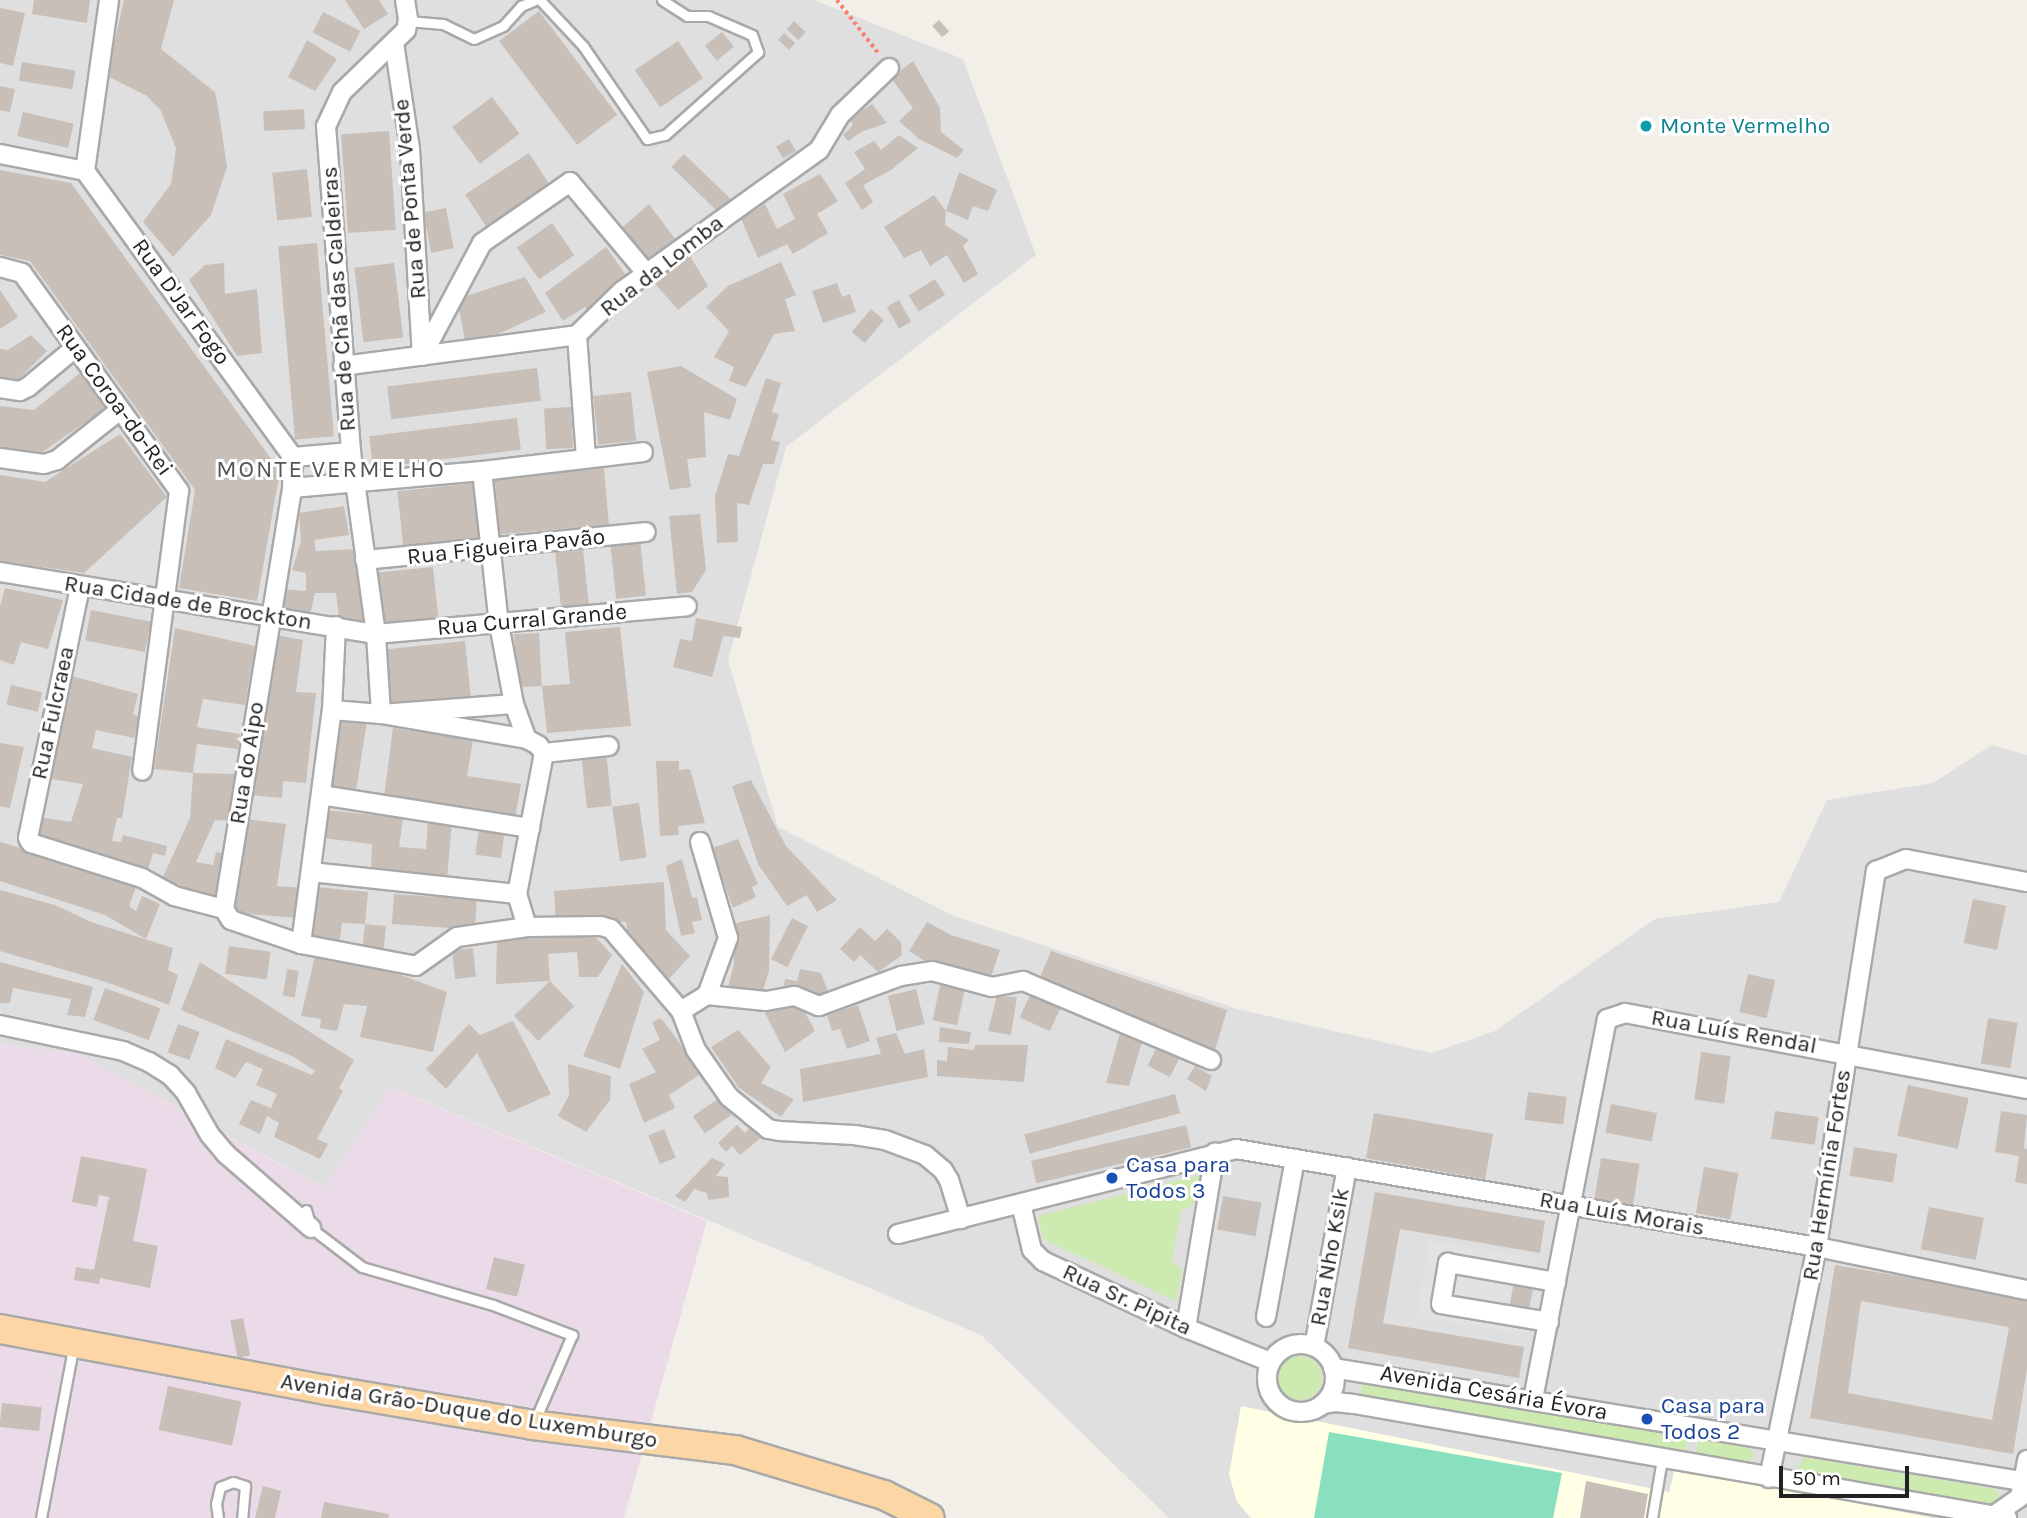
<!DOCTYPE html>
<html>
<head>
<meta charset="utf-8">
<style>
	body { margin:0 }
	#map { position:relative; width:2027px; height:1518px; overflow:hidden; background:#f2efe9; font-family:Karla,sans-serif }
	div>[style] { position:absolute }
	.residential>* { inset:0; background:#e0dfdf }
	.industrial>* { inset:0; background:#ebdbe8 }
	.education>* { inset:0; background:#ffffe5 }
	.grass>* { inset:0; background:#cdebb0; transform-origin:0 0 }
	.round { border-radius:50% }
	.pitch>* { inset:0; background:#88e0be }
	.parking>* { inset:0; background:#e2e2e2; transform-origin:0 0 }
	.building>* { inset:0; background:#c7bfb8; transform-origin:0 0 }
	.path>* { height:3.5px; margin-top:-1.75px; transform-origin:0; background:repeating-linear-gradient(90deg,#fa8072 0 3.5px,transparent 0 7px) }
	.roads { filter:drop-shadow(2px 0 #a9a9a9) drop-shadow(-2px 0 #a9a9a9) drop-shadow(0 2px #a9a9a9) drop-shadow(0 -2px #a9a9a9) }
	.service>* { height:9px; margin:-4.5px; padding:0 4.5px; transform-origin:4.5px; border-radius:4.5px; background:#fff }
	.minor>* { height:18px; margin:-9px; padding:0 9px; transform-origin:9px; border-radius:9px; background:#fff }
	.minor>.ring { margin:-9px; padding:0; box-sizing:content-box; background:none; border:18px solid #fff; border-radius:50% }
	.primary>* { height:28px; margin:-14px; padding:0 14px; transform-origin:14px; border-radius:14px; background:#fcd6a4 }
	.dots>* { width:19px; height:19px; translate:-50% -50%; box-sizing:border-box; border:4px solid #fff; border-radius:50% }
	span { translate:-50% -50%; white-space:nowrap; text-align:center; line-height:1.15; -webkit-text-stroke:6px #fff; paint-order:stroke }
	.culture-label { font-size:23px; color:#0d838f }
	.left { translate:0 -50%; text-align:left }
	.street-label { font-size:23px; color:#222 }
	.transit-label { font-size:23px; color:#164399 }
	.neighbourhood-label { font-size:24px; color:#555; letter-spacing:2px }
	.scale { position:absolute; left:1779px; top:1466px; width:130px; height:32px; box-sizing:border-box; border:4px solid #222; border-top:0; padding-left:9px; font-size:21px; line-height:24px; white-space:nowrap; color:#222; -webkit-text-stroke:5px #fff; paint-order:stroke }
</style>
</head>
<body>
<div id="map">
	<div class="residential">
		<i style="clip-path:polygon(0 0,814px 0,963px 59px,1036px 255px,786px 447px,728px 660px,778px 827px,954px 916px,1241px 1010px,1431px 1053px,1495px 1031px,1655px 919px,1779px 902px,1827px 800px,1933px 783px,1992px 745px,2027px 755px,2027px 1518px,1169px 1518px,981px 1335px,391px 1087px,324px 1188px,78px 1054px,0 1044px)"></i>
	</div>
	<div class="industrial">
		<i style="clip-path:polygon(0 1044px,78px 1054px,323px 1188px,390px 1087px,707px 1221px,624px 1518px,0 1518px)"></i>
	</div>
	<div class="education">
		<i style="clip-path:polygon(1241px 1406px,1669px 1492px,1675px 1468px,1933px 1518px,1251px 1518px,1237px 1502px,1229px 1475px)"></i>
	</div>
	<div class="grass">
		<i style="clip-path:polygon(1199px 1175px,1193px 1206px,1181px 1210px,1172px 1262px,1182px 1270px,1176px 1301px,1043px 1239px,1038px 1216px)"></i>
		<i class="round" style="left:1278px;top:1356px;width:44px;height:44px"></i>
		<i style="left:1363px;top:1381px;width:330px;height:16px;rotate:10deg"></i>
		<i style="clip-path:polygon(1699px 1438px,1750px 1447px,1754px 1456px,1747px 1463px,1696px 1455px)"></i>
		<i style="clip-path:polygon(1803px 1457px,1992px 1488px,1998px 1492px,2000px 1498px,1991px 1506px,1805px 1474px,1798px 1469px)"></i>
	</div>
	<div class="pitch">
		<i style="clip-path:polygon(1329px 1432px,1562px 1473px,1553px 1518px,1314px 1518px)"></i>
	</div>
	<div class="parking">
		<i style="left:1429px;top:1241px;width:110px;height:77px;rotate:9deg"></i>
	</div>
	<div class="building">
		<i style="clip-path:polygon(34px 0,90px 0,87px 23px,32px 14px)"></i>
		<i style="clip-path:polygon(124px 0,174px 0,161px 49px,215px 92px,219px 114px,227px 167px,211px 215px,173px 257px,143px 222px,171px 184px,176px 148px,161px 111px,147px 96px,107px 76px)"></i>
		<i style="clip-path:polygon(345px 0,379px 0,388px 14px,364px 29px)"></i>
		<i style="clip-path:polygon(0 8px,25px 13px,13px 66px,0 63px)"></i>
		<i style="left:539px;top:11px;width:130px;height:50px;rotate:53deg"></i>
		<i style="left:323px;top:12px;width:42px;height:23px;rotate:27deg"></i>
		<i style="left:939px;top:20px;width:15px;height:9px;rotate:48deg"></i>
		<i style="left:794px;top:21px;width:16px;height:11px;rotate:43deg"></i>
		<i style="left:722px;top:32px;width:19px;height:22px;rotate:51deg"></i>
		<i style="left:784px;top:33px;width:15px;height:9px;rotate:42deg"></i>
		<i style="clip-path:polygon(307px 40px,337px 59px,315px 91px,288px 77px)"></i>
		<i style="left:678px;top:41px;width:45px;height:52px;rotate:56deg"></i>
		<i style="clip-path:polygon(913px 61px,940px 108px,941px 132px,964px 150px,957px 158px,919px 139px,899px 121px,913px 108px,891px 78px)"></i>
		<i style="left:22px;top:62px;width:54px;height:19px;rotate:9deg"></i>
		<i style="clip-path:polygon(0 86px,15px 89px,10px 112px,0 110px)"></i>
		<i style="left:492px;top:97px;width:46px;height:50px;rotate:53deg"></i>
		<i style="clip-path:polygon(872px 104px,887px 123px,861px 132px,848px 141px,843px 135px,853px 125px,849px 119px)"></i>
		<i style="left:304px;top:109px;width:20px;height:41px;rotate:87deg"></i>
		<i style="left:23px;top:112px;width:52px;height:25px;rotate:13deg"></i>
		<i style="left:389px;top:131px;width:99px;height:48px;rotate:86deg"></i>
		<i style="clip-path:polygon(899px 135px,918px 148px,891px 170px,863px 185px,873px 202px,862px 210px,845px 183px,865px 169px,854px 152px,874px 141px,881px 150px)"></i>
		<i style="left:789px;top:139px;width:14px;height:15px;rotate:60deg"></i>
		<i style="left:529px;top:153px;width:40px;height:76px;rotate:57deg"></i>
		<i style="left:684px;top:154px;width:66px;height:18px;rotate:44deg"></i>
		<i style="left:307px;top:169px;width:48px;height:35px;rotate:84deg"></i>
		<i style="clip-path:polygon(0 170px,71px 183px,280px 471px,257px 601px,179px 588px,195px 490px,30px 261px,0 255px)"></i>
		<i style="clip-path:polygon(959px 172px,997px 190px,988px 211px,973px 206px,968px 220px,946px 211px)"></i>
		<i style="clip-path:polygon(820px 174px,838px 201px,817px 214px,828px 233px,793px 254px,787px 244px,758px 258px,741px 219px,765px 204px,777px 229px,795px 219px,783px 194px)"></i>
		<i style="clip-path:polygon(934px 195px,946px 211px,945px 225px,969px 240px,963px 246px,978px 274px,964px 283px,947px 255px,930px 266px,921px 250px,904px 258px,884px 227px)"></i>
		<i style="clip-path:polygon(649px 204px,678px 243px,649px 262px,645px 256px,640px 260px,618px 231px)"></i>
		<i style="left:446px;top:208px;width:41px;height:23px;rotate:79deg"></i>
		<i style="left:552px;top:223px;width:39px;height:43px;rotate:55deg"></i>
		<i style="left:317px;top:243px;width:194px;height:39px;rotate:85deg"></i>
		<i style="clip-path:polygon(606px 247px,628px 278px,588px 312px,585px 307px,563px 321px,545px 293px)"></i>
		<i style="clip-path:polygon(687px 251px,708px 286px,678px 310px,650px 278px)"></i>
		<i style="clip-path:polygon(781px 262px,796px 295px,785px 299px,795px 331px,774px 334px,746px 387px,729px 381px,734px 367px,714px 357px,729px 331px,706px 307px,728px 286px)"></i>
		<i style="clip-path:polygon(224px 263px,225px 294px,257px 289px,262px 353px,237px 356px,189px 280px,205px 265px)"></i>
		<i style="left:394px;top:263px;width:75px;height:40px;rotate:83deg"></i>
		<i style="clip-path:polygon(525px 277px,546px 312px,498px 334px,465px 340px,457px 299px)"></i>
		<i style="left:935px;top:279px;width:19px;height:31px;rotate:58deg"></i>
		<i style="clip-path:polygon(837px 283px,842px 297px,850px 294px,856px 312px,823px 323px,812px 291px)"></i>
		<i style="clip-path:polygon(0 290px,18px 317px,0 329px)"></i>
		<i style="left:899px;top:300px;width:25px;height:14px;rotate:61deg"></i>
		<i style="left:871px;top:309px;width:17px;height:30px;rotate:40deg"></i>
		<i style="clip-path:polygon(31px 335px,47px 351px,15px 383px,0 381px,0 349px,8px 350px)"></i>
		<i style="clip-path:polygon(681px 366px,737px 399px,730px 420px,704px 412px,706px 457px,687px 459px,691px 487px,670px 490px,647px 372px)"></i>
		<i style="left:537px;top:368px;width:33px;height:151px;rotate:83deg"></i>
		<i style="clip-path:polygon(80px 373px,106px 408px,38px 455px,0 449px,0 406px,34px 410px)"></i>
		<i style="clip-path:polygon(766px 378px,781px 383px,772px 412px,779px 414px,771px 440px,780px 442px,774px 464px,763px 464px,749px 505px,737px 503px,738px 542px,717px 543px,715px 496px,728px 454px,739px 456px)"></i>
		<i style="left:631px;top:392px;width:49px;height:38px;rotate:84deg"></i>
		<i style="left:571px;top:407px;width:41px;height:27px;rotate:87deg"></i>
		<i style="left:517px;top:418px;width:32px;height:149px;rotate:83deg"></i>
		<i style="clip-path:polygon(120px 434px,167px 497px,84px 573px,0 561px,0 475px,45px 482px)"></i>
		<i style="left:604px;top:468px;width:57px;height:110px;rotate:85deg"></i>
		<i style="left:475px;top:483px;width:57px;height:78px;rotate:84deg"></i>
		<i style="clip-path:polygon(344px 506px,349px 535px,314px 540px,316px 551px,357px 549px,363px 623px,339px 619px,336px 593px,315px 593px,310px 615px,278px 610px,283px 589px,306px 591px,306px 573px,292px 570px,301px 541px,299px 513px)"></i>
		<i style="clip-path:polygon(700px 514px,706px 570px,692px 592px,677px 594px,669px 516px)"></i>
		<i style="left:640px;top:539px;width:57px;height:30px;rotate:84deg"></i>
		<i style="left:583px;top:549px;width:57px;height:28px;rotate:84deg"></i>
		<i style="left:433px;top:567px;width:56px;height:56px;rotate:84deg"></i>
		<i style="clip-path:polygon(5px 588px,63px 600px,48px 649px,21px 642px,14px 665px,0 660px,0 607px)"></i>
		<i style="left:91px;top:610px;width:61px;height:31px;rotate:11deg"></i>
		<i style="clip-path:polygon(696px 618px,742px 627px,740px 638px,723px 636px,712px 677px,673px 667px,680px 639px,692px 641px)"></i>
		<i style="clip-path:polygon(620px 627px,631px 726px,547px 733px,542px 686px,570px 684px,565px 632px)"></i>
		<i style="clip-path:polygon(175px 628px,255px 646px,245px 705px,203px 699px,197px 727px,240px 734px,238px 749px,197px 744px,193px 773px,236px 774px,230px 821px,215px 820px,196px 862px,213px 865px,216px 852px,226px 854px,215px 899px,180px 894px,180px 885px,162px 879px,190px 818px,193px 773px,154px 769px)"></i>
		<i style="left:539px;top:633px;width:53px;height:25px;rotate:87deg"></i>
		<i style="clip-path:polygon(271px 634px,303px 640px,296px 692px,316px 693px,306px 783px,283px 781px,282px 798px,252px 795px)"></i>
		<i style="left:465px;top:641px;width:57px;height:81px;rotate:84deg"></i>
		<i style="clip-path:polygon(72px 676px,138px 694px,133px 714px,140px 717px,134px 738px,96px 730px,92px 748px,132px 757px,122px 818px,117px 818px,112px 841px,121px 842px,123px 835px,167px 846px,165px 856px,153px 853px,147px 873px,116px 865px,117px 860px,35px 840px,38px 817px,71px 822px,83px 784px,45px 778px)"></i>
		<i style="left:11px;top:685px;width:32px;height:20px;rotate:13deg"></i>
		<i style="left:337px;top:719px;width:30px;height:68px;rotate:9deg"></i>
		<i style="clip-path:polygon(393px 728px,473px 740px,467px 776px,521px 784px,515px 819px,384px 797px)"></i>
		<i style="clip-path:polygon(0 743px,24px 747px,10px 808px,0 806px)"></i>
		<i style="left:606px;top:751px;width:55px;height:25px;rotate:84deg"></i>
		<i style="clip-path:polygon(656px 761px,679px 761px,679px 770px,690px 769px,705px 823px,678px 826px,679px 835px,660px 836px)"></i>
		<i style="clip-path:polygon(751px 780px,786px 846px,837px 900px,817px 912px,807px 895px,787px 906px,758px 864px,732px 786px)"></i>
		<i style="left:639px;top:803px;width:55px;height:27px;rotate:82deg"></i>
		<i style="clip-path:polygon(325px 810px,403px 818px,399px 847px,426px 849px,428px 821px,452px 823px,447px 879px,371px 872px,372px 844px,322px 838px)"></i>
		<i style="clip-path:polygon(247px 819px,286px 824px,277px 886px,303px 888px,299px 918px,235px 913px)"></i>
		<i style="left:479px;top:826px;width:26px;height:29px;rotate:7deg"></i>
		<i style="clip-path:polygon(738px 839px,758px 884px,752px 887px,756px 897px,733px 908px,712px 848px)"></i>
		<i style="clip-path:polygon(0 842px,138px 882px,129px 906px,136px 911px,142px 896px,160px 904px,146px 939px,105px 915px,0 881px)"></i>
		<i style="clip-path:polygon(682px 859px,692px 898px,697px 897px,702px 920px,692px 922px,695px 933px,681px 936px,666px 866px)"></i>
		<i style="clip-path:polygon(664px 882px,666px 930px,690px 956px,667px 981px,630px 947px,626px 922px,556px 922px,554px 891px)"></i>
		<i style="clip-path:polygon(316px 887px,368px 892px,365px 924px,386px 926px,383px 954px,362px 952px,365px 924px,342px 923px,339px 946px,311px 943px)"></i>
		<i style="clip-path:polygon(0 890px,55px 905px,91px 922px,173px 948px,168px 970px,178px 975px,169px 1005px,106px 982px,0 951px)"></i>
		<i style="left:394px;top:894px;width:83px;height:30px;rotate:4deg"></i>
		<i style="left:1973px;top:899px;width:34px;height:45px;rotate:12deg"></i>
		<i style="clip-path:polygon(770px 915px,769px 971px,761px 997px,727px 991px,734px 964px,733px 924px)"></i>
		<i style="left:792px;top:918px;width:18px;height:46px;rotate:27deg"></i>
		<i style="clip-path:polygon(927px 922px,951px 935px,1000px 950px,990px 980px,931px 965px,909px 951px)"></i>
		<i style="clip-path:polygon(860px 927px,875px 941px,887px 929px,901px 942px,902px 955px,878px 972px,860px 955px,854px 962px,840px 949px)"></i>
		<i style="clip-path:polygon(591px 932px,612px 955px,598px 977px,579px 977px,577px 952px,548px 954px,550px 981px,496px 984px,497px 938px)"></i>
		<i style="left:229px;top:946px;width:42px;height:28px;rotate:8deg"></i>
		<i style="left:473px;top:948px;width:29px;height:21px;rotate:84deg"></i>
		<i style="clip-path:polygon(1051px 951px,1227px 1010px,1215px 1050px,1038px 982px)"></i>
		<i style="clip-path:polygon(315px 956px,379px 967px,447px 992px,433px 1052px,360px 1037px,367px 1006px,344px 1004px,337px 1031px,320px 1028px,321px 1019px,301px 1016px)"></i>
		<i style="clip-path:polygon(0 962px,93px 987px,85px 1017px,67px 1015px,71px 999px,13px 988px,10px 1003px,0 1003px)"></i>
		<i style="clip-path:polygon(200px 962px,354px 1060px,339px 1088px,343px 1091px,317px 1139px,328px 1144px,320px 1159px,274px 1137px,279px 1123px,267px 1116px,260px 1134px,239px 1124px,251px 1100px,271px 1108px,277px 1094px,256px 1085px,263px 1069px,246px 1062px,235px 1078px,215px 1068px,226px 1039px,312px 1075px,315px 1071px,294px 1057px,181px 1010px)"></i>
		<i style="clip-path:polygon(622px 964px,644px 992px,620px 1069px,583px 1056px)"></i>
		<i style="left:287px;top:969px;width:12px;height:27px;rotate:9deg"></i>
		<i style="clip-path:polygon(800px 969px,821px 973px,830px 997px,783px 991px,785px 979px,797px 981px)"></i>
		<i style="left:1748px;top:974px;width:28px;height:39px;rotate:13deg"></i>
		<i style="left:550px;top:981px;width:35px;height:50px;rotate:46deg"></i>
		<i style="left:941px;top:981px;width:25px;height:40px;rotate:12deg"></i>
		<i style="left:105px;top:988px;width:59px;height:34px;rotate:20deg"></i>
		<i style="left:916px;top:989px;width:36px;height:29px;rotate:76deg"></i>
		<i style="left:1032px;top:991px;width:33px;height:29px;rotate:25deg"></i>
		<i style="clip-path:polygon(997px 996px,1017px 997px,1011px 1035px,988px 1031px)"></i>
		<i style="clip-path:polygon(791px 1000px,800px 1003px,815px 1031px,785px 1052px,765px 1013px)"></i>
		<i style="clip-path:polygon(858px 1005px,870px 1041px,847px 1049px,840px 1029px,832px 1031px,827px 1015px)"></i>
		<i style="clip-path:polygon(661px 1018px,702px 1073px,669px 1095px,675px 1108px,644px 1123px,629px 1084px,656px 1072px,642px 1049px,660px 1040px,652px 1022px)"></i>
		<i style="left:1988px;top:1018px;width:30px;height:46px;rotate:9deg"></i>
		<i style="clip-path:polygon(513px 1021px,551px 1094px,508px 1113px,477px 1053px,446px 1089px,426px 1069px,469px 1024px,480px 1035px)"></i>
		<i style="left:178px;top:1024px;width:23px;height:30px;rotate:20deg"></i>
		<i style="clip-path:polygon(940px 1027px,971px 1032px,969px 1044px,939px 1042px)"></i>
		<i style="clip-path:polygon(738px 1030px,771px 1067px,761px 1083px,794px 1099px,781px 1117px,739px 1088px,711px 1047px)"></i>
		<i style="clip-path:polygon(896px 1033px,905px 1054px,924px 1049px,928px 1077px,803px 1102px,800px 1069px,881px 1054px,876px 1038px)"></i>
		<i style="clip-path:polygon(1120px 1033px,1142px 1042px,1129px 1086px,1106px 1083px)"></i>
		<i style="clip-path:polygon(975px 1045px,1028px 1045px,1024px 1082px,937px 1076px,937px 1060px,947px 1061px,948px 1047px,974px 1050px)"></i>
		<i style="left:1157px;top:1047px;width:25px;height:21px;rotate:27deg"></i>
		<i style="left:1701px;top:1052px;width:30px;height:48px;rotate:8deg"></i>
		<i style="clip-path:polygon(568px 1064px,611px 1076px,610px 1100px,586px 1132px,558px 1116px,569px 1095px)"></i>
		<i style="clip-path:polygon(1195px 1066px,1212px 1076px,1206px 1091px,1187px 1079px)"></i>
		<i style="left:1908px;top:1085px;width:62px;height:52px;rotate:12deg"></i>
		<i style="left:1528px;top:1092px;width:39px;height:28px;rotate:7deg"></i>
		<i style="left:1175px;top:1094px;width:20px;height:156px;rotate:75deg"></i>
		<i style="left:719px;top:1098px;width:21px;height:32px;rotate:55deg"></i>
		<i style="left:1611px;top:1104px;width:47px;height:29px;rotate:11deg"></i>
		<i style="left:1775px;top:1111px;width:44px;height:28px;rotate:8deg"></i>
		<i style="clip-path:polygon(2001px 1111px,2027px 1115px,2024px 1148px,2027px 1149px,2027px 1184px,2015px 1182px,2019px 1156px,1995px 1152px)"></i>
		<i style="left:1374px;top:1113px;width:121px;height:46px;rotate:10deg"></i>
		<i style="clip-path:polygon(737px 1125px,745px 1133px,752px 1125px,763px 1136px,740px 1155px,732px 1146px,726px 1152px,718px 1143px)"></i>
		<i style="left:1186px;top:1125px;width:23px;height:159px;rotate:77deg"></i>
		<i style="left:664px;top:1129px;width:31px;height:17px;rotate:68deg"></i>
		<i style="left:1854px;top:1147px;width:44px;height:29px;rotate:9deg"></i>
		<i style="clip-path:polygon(81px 1156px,147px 1169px,133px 1241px,158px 1246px,150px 1288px,100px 1278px,99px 1284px,74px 1280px,76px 1267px,94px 1270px,109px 1197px,99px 1195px,97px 1207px,72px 1202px)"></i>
		<i style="clip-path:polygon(712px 1158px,725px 1164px,716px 1176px,728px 1177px,729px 1197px,708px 1200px,707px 1193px,694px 1189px,685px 1202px,675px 1196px)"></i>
		<i style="left:1601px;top:1158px;width:39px;height:41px;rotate:9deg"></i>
		<i style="left:1704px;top:1167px;width:35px;height:47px;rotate:10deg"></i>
		<i style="clip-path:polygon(1375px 1192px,1545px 1221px,1540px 1253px,1400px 1229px,1383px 1323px,1524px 1347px,1519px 1378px,1348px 1348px)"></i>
		<i style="left:1223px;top:1196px;width:39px;height:34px;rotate:10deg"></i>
		<i style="left:1929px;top:1207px;width:56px;height:43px;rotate:11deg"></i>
		<i style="left:494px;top:1257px;width:32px;height:33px;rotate:14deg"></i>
		<i style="clip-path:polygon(evenodd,1835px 1265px,2027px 1298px,2027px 1369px,2013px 1454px,1810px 1418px,1835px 1265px,1861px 1301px,2009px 1327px,1992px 1420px,1848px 1393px,1861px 1301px)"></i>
		<i style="left:1514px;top:1282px;width:20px;height:25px;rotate:11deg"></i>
		<i style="left:243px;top:1318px;width:38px;height:13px;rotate:79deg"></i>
		<i style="left:168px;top:1386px;width:75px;height:45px;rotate:12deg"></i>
		<i style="left:2px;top:1403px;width:40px;height:24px;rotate:6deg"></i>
		<i style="clip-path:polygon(1586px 1481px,1648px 1494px,1644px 1518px,1580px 1518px)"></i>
		<i style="clip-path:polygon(263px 1486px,281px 1491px,275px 1518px,255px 1518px)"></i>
		<i style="clip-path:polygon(324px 1502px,389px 1514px,388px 1518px,321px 1518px)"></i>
	</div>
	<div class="path">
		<i style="left:837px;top:0;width:68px;rotate:52.1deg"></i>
	</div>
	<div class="roads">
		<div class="service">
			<i style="left:540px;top:0;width:63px;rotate:46.9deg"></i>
			<i style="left:583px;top:46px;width:113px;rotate:55.5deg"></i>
			<i style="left:647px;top:139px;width:18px;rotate:-13deg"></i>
			<i style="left:665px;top:135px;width:125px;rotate:-41.7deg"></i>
			<i style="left:758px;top:52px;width:18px;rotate:-109deg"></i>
			<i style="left:752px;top:35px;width:48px;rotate:-156.6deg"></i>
			<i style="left:708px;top:16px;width:21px;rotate:180deg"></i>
			<i style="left:687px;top:16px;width:30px;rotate:-147deg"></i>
			<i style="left:408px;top:21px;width:35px;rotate:5deg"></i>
			<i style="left:443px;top:24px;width:34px;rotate:26deg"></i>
			<i style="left:474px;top:39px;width:32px;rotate:-24deg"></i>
			<i style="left:503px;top:26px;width:27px;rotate:-48deg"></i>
			<i style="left:521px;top:6px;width:15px;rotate:-23deg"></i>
			<i style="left:306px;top:1210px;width:19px;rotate:74deg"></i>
			<i style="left:311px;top:1228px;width:64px;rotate:37.4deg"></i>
			<i style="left:362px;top:1267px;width:136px;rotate:16.2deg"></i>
			<i style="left:493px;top:1305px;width:85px;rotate:20.8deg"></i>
			<i style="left:572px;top:1335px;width:93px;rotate:113.5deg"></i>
			<i style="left:41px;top:1518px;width:173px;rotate:-79.3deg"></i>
			<i style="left:218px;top:1518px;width:14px;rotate:-98deg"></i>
			<i style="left:216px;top:1504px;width:17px;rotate:-77deg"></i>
			<i style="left:220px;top:1487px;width:14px;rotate:-21deg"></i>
			<i style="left:233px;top:1482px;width:13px;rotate:18deg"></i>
			<i style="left:245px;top:1486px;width:32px;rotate:95deg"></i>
			<i style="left:1652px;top:1518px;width:60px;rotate:-80.4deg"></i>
		</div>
		<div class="minor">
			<i style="left:405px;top:0;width:19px;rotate:81deg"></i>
			<i style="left:408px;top:19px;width:11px;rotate:100deg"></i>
			<i style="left:406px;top:30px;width:89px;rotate:135.9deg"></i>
			<i style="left:342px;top:92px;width:38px;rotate:115deg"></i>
			<i style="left:326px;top:126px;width:327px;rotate:85.6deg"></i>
			<i style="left:351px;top:452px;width:184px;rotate:82.2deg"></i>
			<i style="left:376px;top:634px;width:80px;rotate:86.4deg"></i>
			<i style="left:381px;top:714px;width:148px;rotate:9.7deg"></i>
			<i style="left:527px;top:739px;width:13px;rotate:29deg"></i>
			<i style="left:538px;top:745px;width:10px;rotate:53deg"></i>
			<i style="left:544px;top:753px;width:144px;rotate:100.8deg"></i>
			<i style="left:517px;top:894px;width:34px;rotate:73deg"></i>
			<i style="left:527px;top:927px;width:74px;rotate:-0.8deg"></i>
			<i style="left:601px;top:926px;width:10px;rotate:17deg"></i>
			<i style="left:611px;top:929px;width:108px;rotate:49.5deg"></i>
			<i style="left:681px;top:1011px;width:42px;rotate:69deg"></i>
			<i style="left:696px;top:1050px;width:57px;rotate:54.9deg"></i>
			<i style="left:729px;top:1097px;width:28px;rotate:39deg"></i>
			<i style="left:751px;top:1115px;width:22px;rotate:39deg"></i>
			<i style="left:768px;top:1129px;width:11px;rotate:10deg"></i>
			<i style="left:779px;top:1131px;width:75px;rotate:3.1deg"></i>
			<i style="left:854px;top:1135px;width:31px;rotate:9deg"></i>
			<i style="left:885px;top:1140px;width:43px;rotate:20.6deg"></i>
			<i style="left:925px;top:1155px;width:23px;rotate:40deg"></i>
			<i style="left:943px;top:1170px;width:12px;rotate:59deg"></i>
			<i style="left:949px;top:1180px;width:41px;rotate:72.9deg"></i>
			<i style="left:394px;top:43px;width:107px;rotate:81.4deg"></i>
			<i style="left:410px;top:149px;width:207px;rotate:86.7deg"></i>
			<i style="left:0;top:154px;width:87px;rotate:11.3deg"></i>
			<i style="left:85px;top:171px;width:354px;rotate:54deg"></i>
			<i style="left:85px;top:171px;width:173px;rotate:-82deg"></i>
			<i style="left:0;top:267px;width:23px;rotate:15deg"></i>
			<i style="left:22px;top:273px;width:269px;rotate:54.2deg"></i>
			<i style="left:179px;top:491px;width:282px;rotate:97.5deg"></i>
			<i style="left:577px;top:335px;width:122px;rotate:85.8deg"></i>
			<i style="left:422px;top:356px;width:128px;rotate:-62deg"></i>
			<i style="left:482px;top:243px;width:107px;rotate:-34.7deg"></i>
			<i style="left:570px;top:182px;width:119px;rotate:50.1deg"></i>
			<i style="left:343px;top:366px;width:236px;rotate:-7.5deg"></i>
			<i style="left:577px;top:335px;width:63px;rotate:-44.4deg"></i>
			<i style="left:622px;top:291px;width:242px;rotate:-35.6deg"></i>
			<i style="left:819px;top:150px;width:41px;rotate:-59deg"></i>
			<i style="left:840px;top:115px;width:68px;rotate:-43.8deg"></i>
			<i style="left:0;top:388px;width:20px;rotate:9deg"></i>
			<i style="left:20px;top:391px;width:9px;rotate:-27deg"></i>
			<i style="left:28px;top:387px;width:61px;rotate:-39.7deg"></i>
			<i style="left:293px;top:457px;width:58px;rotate:-4.9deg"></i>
			<i style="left:0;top:458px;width:44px;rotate:7.8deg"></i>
			<i style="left:44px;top:464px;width:14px;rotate:-17deg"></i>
			<i style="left:57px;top:460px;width:80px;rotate:-38.4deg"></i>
			<i style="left:482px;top:471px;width:154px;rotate:83.7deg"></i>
			<i style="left:499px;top:624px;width:81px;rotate:79.4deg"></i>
			<i style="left:292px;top:488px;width:191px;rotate:-5.1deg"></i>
			<i style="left:482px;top:471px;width:162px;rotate:-6.7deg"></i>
			<i style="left:365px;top:560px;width:282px;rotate:-5.7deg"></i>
			<i style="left:0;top:572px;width:381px;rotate:9.4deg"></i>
			<i style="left:376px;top:634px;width:312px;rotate:-5.1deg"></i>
			<i style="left:80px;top:587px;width:256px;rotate:101.7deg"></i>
			<i style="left:28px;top:838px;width:6px;rotate:59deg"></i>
			<i style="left:31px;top:843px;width:116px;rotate:17.5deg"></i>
			<i style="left:142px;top:878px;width:37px;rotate:29deg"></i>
			<i style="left:174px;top:896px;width:52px;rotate:14.6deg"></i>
			<i style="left:336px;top:626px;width:84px;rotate:92.7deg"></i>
			<i style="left:332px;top:710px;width:49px;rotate:4.7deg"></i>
			<i style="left:381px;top:714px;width:133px;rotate:-4.3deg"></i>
			<i style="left:514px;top:704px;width:37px;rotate:70deg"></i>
			<i style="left:544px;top:753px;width:65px;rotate:-6.1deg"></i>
			<i style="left:321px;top:795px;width:212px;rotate:9deg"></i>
			<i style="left:700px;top:842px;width:100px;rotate:73.7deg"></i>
			<i style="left:728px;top:938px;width:61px;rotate:110.2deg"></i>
			<i style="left:311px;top:872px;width:207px;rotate:6.1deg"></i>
			<i style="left:224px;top:909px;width:426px;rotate:-80.8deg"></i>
			<i style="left:292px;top:488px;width:31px;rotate:-88deg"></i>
			<i style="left:224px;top:909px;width:13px;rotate:58deg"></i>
			<i style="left:231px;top:920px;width:74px;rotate:18.9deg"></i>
			<i style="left:301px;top:944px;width:117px;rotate:10.8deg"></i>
			<i style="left:416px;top:966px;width:50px;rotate:-35.3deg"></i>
			<i style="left:457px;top:937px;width:71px;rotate:-8.1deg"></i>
			<i style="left:301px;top:944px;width:236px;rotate:-82.5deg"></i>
			<i style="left:681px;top:1011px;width:31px;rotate:-32deg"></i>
			<i style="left:707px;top:995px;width:59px;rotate:5.8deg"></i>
			<i style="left:766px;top:1001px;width:29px;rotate:-10deg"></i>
			<i style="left:795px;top:996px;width:26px;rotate:23deg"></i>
			<i style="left:819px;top:1006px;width:87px;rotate:-20.1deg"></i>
			<i style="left:901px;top:976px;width:31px;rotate:-9deg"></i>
			<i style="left:932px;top:971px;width:62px;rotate:14.9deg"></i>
			<i style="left:992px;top:987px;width:32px;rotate:-11deg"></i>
			<i style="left:1023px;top:981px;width:204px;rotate:22.8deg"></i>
			<i style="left:0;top:1025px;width:126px;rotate:11.9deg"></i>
			<i style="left:123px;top:1051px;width:28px;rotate:23deg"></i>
			<i style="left:149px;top:1062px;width:25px;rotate:32deg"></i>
			<i style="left:170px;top:1075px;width:24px;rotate:48deg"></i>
			<i style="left:186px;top:1093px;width:48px;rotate:60.3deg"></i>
			<i style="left:210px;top:1135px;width:25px;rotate:50deg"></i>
			<i style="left:226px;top:1154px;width:113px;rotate:41deg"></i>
			<i style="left:1021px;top:1204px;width:47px;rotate:76.6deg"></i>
			<i style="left:1032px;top:1250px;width:16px;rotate:45deg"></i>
			<i style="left:1043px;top:1261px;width:158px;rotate:25.1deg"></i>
			<i style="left:1186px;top:1328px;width:91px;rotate:22deg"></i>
			<i style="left:898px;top:1234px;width:349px;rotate:-14.1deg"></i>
			<i style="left:1236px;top:1149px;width:589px;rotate:9.57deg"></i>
			<i style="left:1817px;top:1247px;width:214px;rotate:11.6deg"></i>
			<i style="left:1266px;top:1317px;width:161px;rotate:-79.6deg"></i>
			<i style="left:1549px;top:1322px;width:109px;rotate:-170.5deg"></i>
			<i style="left:1441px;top:1304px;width:42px;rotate:-80.3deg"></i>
			<i style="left:1448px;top:1263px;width:110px;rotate:10deg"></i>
			<i style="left:1186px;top:1328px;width:178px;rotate:-80.6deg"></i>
			<i class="ring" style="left:1267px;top:1344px;width:50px;height:50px"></i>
			<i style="left:1314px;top:1347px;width:183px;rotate:-79.6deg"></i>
			<i style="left:1333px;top:1368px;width:703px;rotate:9.33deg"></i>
			<i style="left:1533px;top:1399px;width:387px;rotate:-79deg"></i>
			<i style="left:1607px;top:1019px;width:19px;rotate:-18deg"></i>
			<i style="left:1625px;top:1013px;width:409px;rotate:10.7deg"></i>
			<i style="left:1323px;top:1404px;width:12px;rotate:-9deg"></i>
			<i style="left:1335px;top:1402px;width:19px;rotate:6deg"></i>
			<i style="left:1354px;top:1404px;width:663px;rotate:9.9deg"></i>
			<i style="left:1769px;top:1478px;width:236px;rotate:-78.3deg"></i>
			<i style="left:1817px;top:1247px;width:381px;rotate:-81.1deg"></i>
			<i style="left:1876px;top:871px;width:32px;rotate:-22deg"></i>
			<i style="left:1906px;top:859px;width:123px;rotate:10.8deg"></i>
			<i style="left:1993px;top:1516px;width:33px;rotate:-35deg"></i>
			<i style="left:2020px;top:1497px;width:38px;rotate:-79deg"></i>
		</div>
		<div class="primary">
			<i style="left:0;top:1329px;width:333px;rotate:10.6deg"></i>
			<i style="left:327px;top:1390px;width:209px;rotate:9.6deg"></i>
			<i style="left:533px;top:1425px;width:204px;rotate:7.1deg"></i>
			<i style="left:735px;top:1450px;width:156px;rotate:16.8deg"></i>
			<i style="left:884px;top:1495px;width:51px;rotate:26.6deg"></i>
		</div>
	</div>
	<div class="dots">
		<i style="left:1646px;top:126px;background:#0f9aa8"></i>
		<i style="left:1112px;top:1178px;background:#1a4fb4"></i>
		<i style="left:1647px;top:1419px;background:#1a4fb4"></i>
	</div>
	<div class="culture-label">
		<span class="left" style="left:1660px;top:126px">Monte Vermelho</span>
	</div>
	<div class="street-label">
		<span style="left:410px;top:199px;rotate:-95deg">Rua de Ponta Verde</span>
		<span style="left:662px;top:266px;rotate:-38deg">Rua da Lomba</span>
		<span style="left:339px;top:299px;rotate:-94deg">Rua de Chã das Caldeiras</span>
		<span style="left:181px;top:302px;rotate:54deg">Rua D'Jar Fogo</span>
		<span style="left:114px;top:400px;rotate:54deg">Rua Coroa-do-Rei</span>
		<span style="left:506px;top:547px;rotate:-6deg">Rua Figueira Pavão</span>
		<span style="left:188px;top:603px;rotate:9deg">Rua Cidade de Brockton</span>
		<span style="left:532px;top:620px;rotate:-5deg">Rua Curral Grande</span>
		<span style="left:53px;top:713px;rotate:-78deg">Rua Fulcraea</span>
		<span style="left:247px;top:763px;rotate:-81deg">Rua do Aipo</span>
		<span style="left:1734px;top:1032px;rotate:10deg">Rua Luís Rendal</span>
		<span style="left:1827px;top:1175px;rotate:-81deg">Rua Hermínia Fortes</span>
		<span style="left:1622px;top:1214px;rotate:10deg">Rua Luís Morais</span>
		<span style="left:1330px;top:1257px;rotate:-80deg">Rua Nho Ksik</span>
		<span style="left:1127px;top:1300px;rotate:25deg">Rua Sr. Pipita</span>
		<span style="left:1494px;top:1393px;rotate:10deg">Avenida Cesária Évora</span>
		<span style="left:469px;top:1411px;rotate:9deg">Avenida Grão-Duque do Luxemburgo</span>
	</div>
	<div class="transit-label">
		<span class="left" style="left:1126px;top:1178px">Casa para<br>Todos 3</span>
		<span class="left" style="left:1661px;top:1419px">Casa para<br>Todos 2</span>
	</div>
	<div class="neighbourhood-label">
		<span style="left:331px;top:470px">MONTE VERMELHO</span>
	</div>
	<div class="scale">50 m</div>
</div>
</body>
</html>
